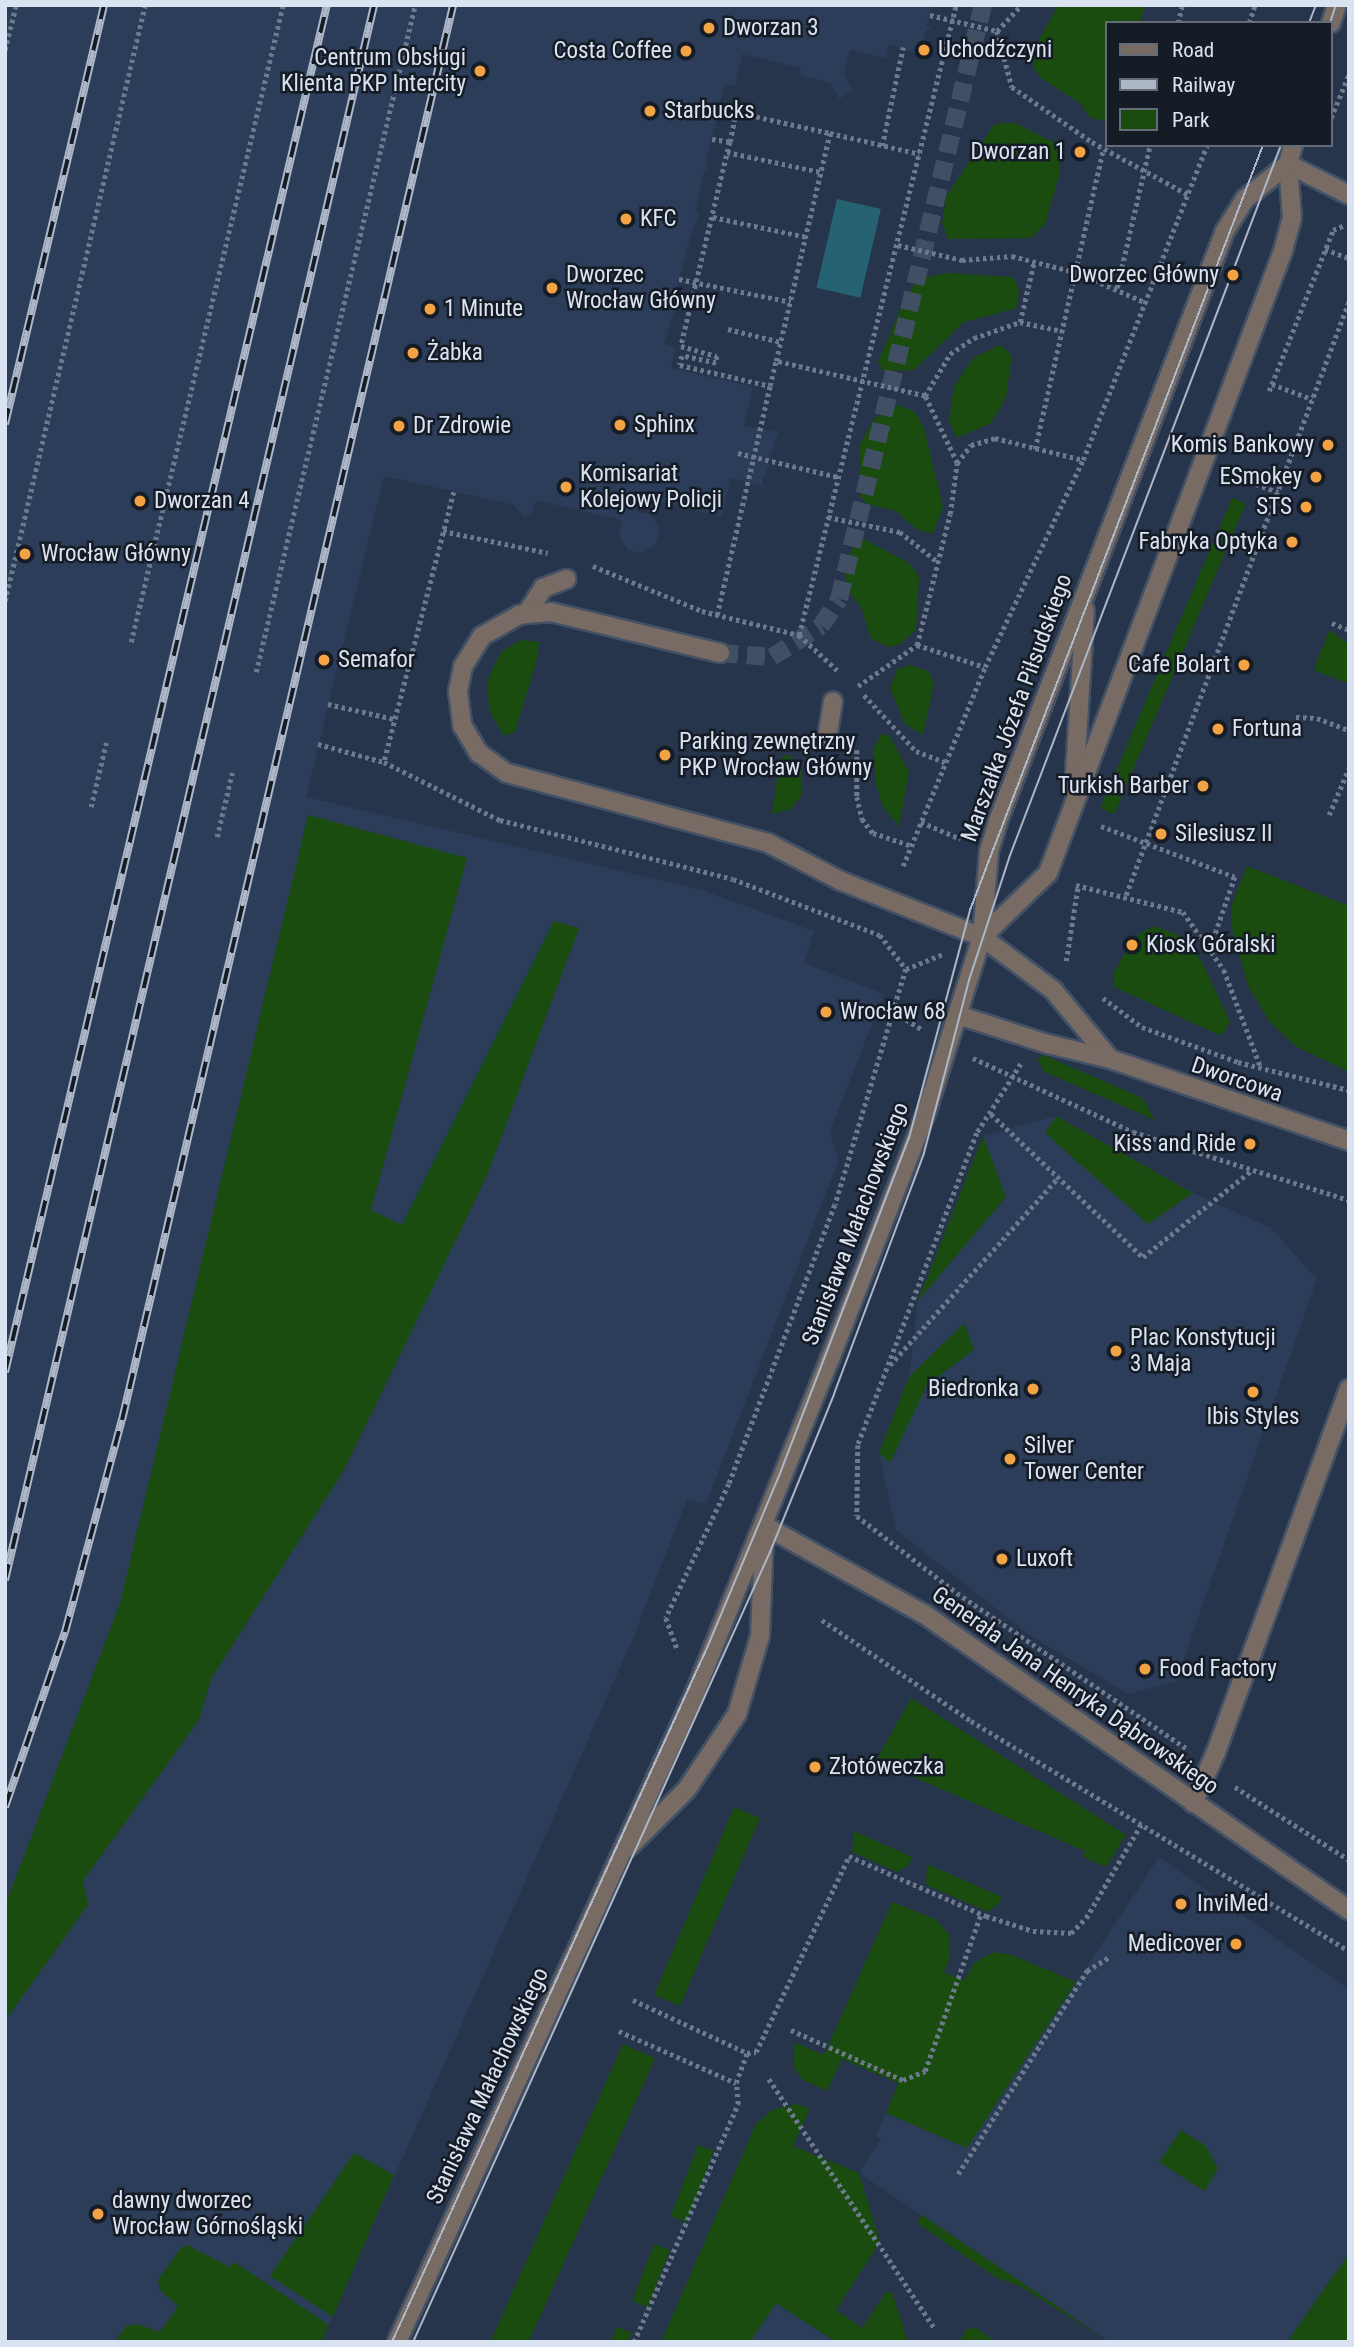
<!DOCTYPE html>
<html>
<head>
<meta charset="utf-8">
<style>
	body { margin:0 }
	#map { position:relative; width:1354px; height:2347px; overflow:hidden; background:#26354b; font-family:"Roboto Condensed",sans-serif }
	div>[style] { position:absolute }
	.built>* { inset:0; background:#2c3d59 }
	.green>* { inset:0; background:#1a4c0f; transform-origin:0 0 }
	.water>* { inset:0; background:#256372; transform-origin:0 0 }
	.minor-tunnel>* { height:18px; margin-top:-9px; transform-origin:0; background:repeating-linear-gradient(90deg,#414f64 0 18px,transparent 0 27px) }
	.path>* { height:4.5px; margin-top:-2.25px; transform-origin:0; background:repeating-linear-gradient(90deg,#6d798d 0 3.5px,transparent 0 7px) }
	.roads { filter:drop-shadow(2px 0 #435166) drop-shadow(-2px 0 #435166) drop-shadow(0 2px #435166) drop-shadow(0 -2px #435166) }
	.minor>* { height:18px; margin:-9px; padding:0 9px; transform-origin:9px; border-radius:9px; background:#786b64 }
	.tram>* { height:2px; margin:-1px; padding:0 1px; transform-origin:1px; border-radius:1px; background:#adb7c8 }
	.rail>* { height:8px; margin-top:-4px; transform-origin:0; background:repeating-linear-gradient(90deg,#161c26 0 16px,#adb7c8 0 32px); box-sizing:border-box; border-block:2px solid #adb7c8 }
	.dots>* { width:19px; height:19px; translate:-50% -50%; box-sizing:border-box; border:4px solid #161c26; border-radius:50% }
	span { translate:-50% -50%; white-space:nowrap; text-align:center; line-height:1.15; -webkit-text-stroke:5px #161c26; paint-order:stroke }
	.poi-label { font-size:23px; color:#dae3f2 }
	.left { translate:0 -50%; text-align:left }
	.right { translate:-100% -50%; text-align:right }
	.street-label { font-size:23px; color:#dae3f2 }
	.frame { position:absolute; inset:0; border:7px solid #dae3f2; pointer-events:none }
	.legend { position:absolute; left:1105px; top:21px; width:228px; height:126px; box-sizing:border-box; background:#161c26; border:2px solid #646c78; margin:0; padding:9px 12px; list-style:none; font-size:21px; color:#dae3f2 }
	.legend li { display:flex; align-items:center; gap:14px; height:35px }
	.legend b { width:35px; border:2px solid #646c78 }
</style>
</head>
<body>
<div id="map">
	<div class="built">
		<i style="clip-path:polygon(5px 5px,937px 5px,931px 7px,927px 25px,932px 30px,926px 30px,921px 49px,926px 57px,889px 44px,885px 58px,850px 50px,844px 75px,853px 90px,839px 99px,830px 83px,800px 75px,801px 68px,742px 54px,735px 86px,724px 84px,715px 124px,718px 128px,714px 128px,705px 167px,708px 172px,704px 171px,695px 211px,699px 213px,685px 254px,689px 256px,684px 258px,675px 297px,678px 299px,664px 344px,675px 347px,671px 368px,753px 387px,744px 426px,778px 432px,762px 482px,765px 487px,731px 478px,722px 517px,640px 497px,637px 512px,652px 515px,660px 529px,656px 544px,643px 553px,628px 550px,619px 535px,622px 520px,536px 500px,532px 513px,524px 517px,514px 505px,384px 476px,306px 797px,702px 890px,814px 931px,804px 963px,884px 994px,830px 1131px,838px 1161px,706px 1504px,687px 1499px,634px 1636px,321px 2342px,5px 2342px)"></i>
		<i style="clip-path:polygon(1056px 1116px,1193px 1193px,1271px 1228px,1317px 1279px,1176px 1681px,1128px 1694px,1028px 1634px,896px 1530px,879px 1453px,909px 1377px,918px 1301px,983px 1136px)"></i>
		<i style="clip-path:polygon(1159px 1857px,1349px 1989px,1349px 2254px,1287px 2342px,1110px 2342px,859px 2173px,881px 2139px,876px 2137px,886px 2113px,967px 2148px)"></i>
		<i style="clip-path:polygon(775px 2303px,836px 2342px,750px 2342px)"></i>
	</div>
	<div class="green">
		<i style="clip-path:polygon(1058px 5px,1145px 5px,1140px 23px,1107px 23px,1106px 121px,1090px 118px,1081px 104px,1041px 78px,1033px 67px,1033px 51px)"></i>
		<i style="clip-path:polygon(1000px 123px,1015px 123px,1057px 144px,1060px 173px,1045px 224px,1031px 238px,948px 239px,942px 223px,946px 197px,993px 126px)"></i>
		<i style="clip-path:polygon(948px 273px,1013px 277px,1019px 289px,1017px 304px,1014px 309px,964px 322px,914px 370px,883px 371px,878px 362px,906px 296px,919px 279px)"></i>
		<i style="clip-path:polygon(1000px 345px,1012px 355px,1006px 398px,991px 423px,957px 438px,949px 420px,954px 386px,974px 357px)"></i>
		<i style="clip-path:polygon(894px 404px,914px 411px,924px 428px,943px 507px,933px 534px,916px 529px,896px 511px,868px 504px,860px 497px,859px 447px,873px 420px)"></i>
		<i style="left:1232px;top:498px;width:15px;height:337px;rotate:23deg"></i>
		<i style="clip-path:polygon(860px 537px,909px 563px,919px 576px,916px 630px,900px 644px,889px 647px,871px 639px,861px 607px,845px 587px,845px 560px)"></i>
		<i style="clip-path:polygon(1329px 630px,1349px 644px,1349px 684px,1314px 670px)"></i>
		<i style="clip-path:polygon(521px 640px,539px 642px,538px 656px,515px 732px,504px 736px,489px 710px,487px 681px,501px 652px)"></i>
		<i style="clip-path:polygon(910px 665px,928px 671px,934px 683px,923px 735px,905px 724px,890px 688px,897px 669px)"></i>
		<i style="clip-path:polygon(882px 733px,890px 737px,909px 772px,899px 827px,882px 805px,876px 784px,873px 749px)"></i>
		<i style="clip-path:polygon(790px 755px,802px 771px,801px 796px,791px 809px,772px 814px,779px 768px,783px 756px)"></i>
		<i style="clip-path:polygon(308px 815px,467px 858px,371px 1210px,402px 1225px,554px 921px,579px 928px,486px 1178px,344px 1470px,211px 1679px,199px 1720px,83px 1881px,88px 1905px,5px 2021px,5px 1906px,120px 1603px)"></i>
		<i style="clip-path:polygon(1247px 866px,1349px 906px,1349px 1072px,1295px 1046px,1269px 1021px,1248px 986px,1231px 925px,1232px 904px)"></i>
		<i style="clip-path:polygon(1155px 926px,1185px 938px,1202px 962px,1230px 1022px,1224px 1032px,1219px 1035px,1114px 987px,1113px 975px,1120px 961px,1140px 933px)"></i>
		<i style="clip-path:polygon(1044px 1055px,1142px 1098px,1155px 1120px,1045px 1072px,1037px 1060px)"></i>
		<i style="clip-path:polygon(1056px 1116px,1193px 1193px,1148px 1224px,1045px 1133px)"></i>
		<i style="clip-path:polygon(983px 1136px,1006px 1197px,918px 1301px)"></i>
		<i style="clip-path:polygon(964px 1323px,974px 1350px,927px 1385px,890px 1463px,879px 1453px,909px 1377px)"></i>
		<i style="clip-path:polygon(911px 1698px,1126px 1835px,1106px 1867px,1083px 1857px,1085px 1851px,876px 1761px)"></i>
		<i style="left:734px;top:1807px;width:28px;height:204px;rotate:23deg"></i>
		<i style="clip-path:polygon(854px 1831px,912px 1857px,908px 1866px,897px 1872px,852px 1852px)"></i>
		<i style="clip-path:polygon(927px 1864px,1002px 1897px,1000px 1902px,988px 1912px,926px 1885px)"></i>
		<i style="clip-path:polygon(892px 1902px,935px 1919px,949px 1934px,950px 1958px,944px 1972px,964px 1981px,974px 1963px,994px 1952px,1012px 1955px,1076px 1982px,967px 2148px,886px 2113px,898px 2083px,842px 2059px,827px 2091px,803px 2080px,793px 2066px,795px 2042px,824px 2055px)"></i>
		<i style="left:623px;top:2044px;width:35px;height:326px;rotate:24deg"></i>
		<i style="clip-path:polygon(795px 2104px,810px 2108px,793px 2146px,859px 2173px,880px 2242px,836px 2310px,862px 2328px,886px 2292px,892px 2292px,908px 2342px,836px 2342px,776px 2303px,750px 2342px,661px 2342px,756px 2124px,772px 2110px)"></i>
		<i style="clip-path:polygon(1181px 2130px,1206px 2146px,1218px 2169px,1204px 2191px,1159px 2162px)"></i>
		<i style="left:698px;top:2145px;width:17px;height:76px;rotate:21deg"></i>
		<i style="clip-path:polygon(354px 2153px,394px 2175px,333px 2317px,270px 2276px)"></i>
		<i style="clip-path:polygon(922px 2215px,1033px 2290px,1110px 2342px,1020px 2286px,997px 2278px,917px 2223px)"></i>
		<i style="left:654px;top:2244px;width:17px;height:61px;rotate:21deg"></i>
		<i style="clip-path:polygon(187px 2245px,230px 2267px,234px 2262px,329px 2325px,321px 2342px,115px 2342px,126px 2326px,136px 2324px,160px 2332px,178px 2306px,160px 2290px,158px 2280px,180px 2249px)"></i>
		<i style="clip-path:polygon(1349px 2254px,1349px 2342px,1287px 2342px,1331px 2279px)"></i>
		<i style="clip-path:polygon(617px 2327px,632px 2333px,628px 2342px,610px 2342px)"></i>
		<i style="clip-path:polygon(977px 2328px,977px 2329px,997px 2342px,959px 2342px,967px 2329px)"></i>
	</div>
	<div class="water">
		<i style="left:837px;top:199px;width:45px;height:91px;rotate:13deg"></i>
	</div>
	<div class="minor-tunnel">
		<i style="left:720px;top:653px;width:52px;rotate:4.4deg"></i>
		<i style="left:772px;top:657px;width:58px;rotate:-32.3deg"></i>
		<i style="left:821px;top:626px;width:32px;rotate:-56deg"></i>
		<i style="left:839px;top:599px;width:611px;rotate:-76.37deg"></i>
	</div>
	<div class="path">
		<i style="left:930px;top:15px;width:69px;rotate:13.4deg"></i>
		<i style="left:997px;top:31px;width:58px;rotate:75deg"></i>
		<i style="left:1012px;top:87px;width:97px;rotate:34.5deg"></i>
		<i style="left:1092px;top:142px;width:111px;rotate:28.7deg"></i>
		<i style="left:1178px;top:23px;width:18px;rotate:-77deg"></i>
		<i style="left:1249px;top:23px;width:19px;rotate:-72deg"></i>
		<i style="left:997px;top:31px;width:35px;rotate:-47deg"></i>
		<i style="left:5px;top:50px;width:46px;rotate:-76.3deg"></i>
		<i style="left:1331px;top:118px;width:48px;rotate:-67.8deg"></i>
		<i style="left:712px;top:139px;width:18px;rotate:9deg"></i>
		<i style="left:730px;top:142px;width:210px;rotate:103.5deg"></i>
		<i style="left:681px;top:346px;width:37px;rotate:16deg"></i>
		<i style="left:717px;top:356px;width:7px;rotate:98deg"></i>
		<i style="left:716px;top:363px;width:35px;rotate:-168deg"></i>
		<i style="left:682px;top:356px;width:9px;rotate:103deg"></i>
		<i style="left:680px;top:365px;width:92px;rotate:13.1deg"></i>
		<i style="left:770px;top:386px;width:26px;rotate:-77deg"></i>
		<i style="left:730px;top:142px;width:31px;rotate:-79deg"></i>
		<i style="left:736px;top:112px;width:96px;rotate:12.6deg"></i>
		<i style="left:882px;top:146px;width:101px;rotate:-78deg"></i>
		<i style="left:727px;top:152px;width:95px;rotate:12.1deg"></i>
		<i style="left:713px;top:217px;width:95px;rotate:12.1deg"></i>
		<i style="left:898px;top:245px;width:66px;rotate:13.2deg"></i>
		<i style="left:962px;top:260px;width:50px;rotate:-4.6deg"></i>
		<i style="left:1012px;top:256px;width:65px;rotate:14.3deg"></i>
		<i style="left:1075px;top:272px;width:78px;rotate:23.3deg"></i>
		<i style="left:1325px;top:249px;width:26px;rotate:21deg"></i>
		<i style="left:679px;top:279px;width:114px;rotate:11.6deg"></i>
		<i style="left:1117px;top:288px;width:147px;rotate:-77deg"></i>
		<i style="left:1020px;top:322px;width:62px;rotate:-76.9deg"></i>
		<i style="left:728px;top:329px;width:55px;rotate:13.8deg"></i>
		<i style="left:1272px;top:384px;width:43px;rotate:20.6deg"></i>
		<i style="left:1269px;top:391px;width:173px;rotate:-68.3deg"></i>
		<i style="left:1333px;top:230px;width:13px;rotate:-23deg"></i>
		<i style="left:925px;top:396px;width:49px;rotate:-59.2deg"></i>
		<i style="left:950px;top:354px;width:29px;rotate:-34deg"></i>
		<i style="left:974px;top:338px;width:49px;rotate:-19.2deg"></i>
		<i style="left:1020px;top:322px;width:43px;rotate:12.1deg"></i>
		<i style="left:1035px;top:449px;width:308px;rotate:-77.2deg"></i>
		<i style="left:738px;top:453px;width:103px;rotate:13.5deg"></i>
		<i style="left:957px;top:463px;width:23px;rotate:-52deg"></i>
		<i style="left:971px;top:445px;width:25px;rotate:-16deg"></i>
		<i style="left:995px;top:438px;width:91px;rotate:14deg"></i>
		<i style="left:1236px;top:477px;width:45px;rotate:19.7deg"></i>
		<i style="left:454px;top:492px;width:279px;rotate:104.5deg"></i>
		<i style="left:384px;top:762px;width:130px;rotate:26.6deg"></i>
		<i style="left:500px;top:820px;width:240px;rotate:14.2deg"></i>
		<i style="left:733px;top:879px;width:157px;rotate:20.9deg"></i>
		<i style="left:880px;top:935px;width:43px;rotate:52.6deg"></i>
		<i style="left:906px;top:969px;width:246px;rotate:106.7deg"></i>
		<i style="left:835px;top:1205px;width:298px;rotate:110.8deg"></i>
		<i style="left:729px;top:1484px;width:148px;rotate:115.2deg"></i>
		<i style="left:666px;top:1618px;width:35px;rotate:70deg"></i>
		<i style="left:828px;top:517px;width:74px;rotate:11.8deg"></i>
		<i style="left:900px;top:532px;width:48px;rotate:38.3deg"></i>
		<i style="left:443px;top:531px;width:107px;rotate:11.8deg"></i>
		<i style="left:593px;top:566px;width:118px;rotate:22.4deg"></i>
		<i style="left:702px;top:611px;width:100px;rotate:13.9deg"></i>
		<i style="left:799px;top:635px;width:649px;rotate:-76.01deg"></i>
		<i style="left:5px;top:601px;width:612px;rotate:-76.78deg"></i>
		<i style="left:717px;top:615px;width:235px;rotate:-77deg"></i>
		<i style="left:1332px;top:623px;width:18px;rotate:22deg"></i>
		<i style="left:799px;top:635px;width:52px;rotate:42.6deg"></i>
		<i style="left:131px;top:642px;width:655px;rotate:-76.58deg"></i>
		<i style="left:917px;top:645px;width:71px;rotate:17.9deg"></i>
		<i style="left:256px;top:672px;width:686px;rotate:-76.59deg"></i>
		<i style="left:858px;top:686px;width:72px;rotate:-34.8deg"></i>
		<i style="left:917px;top:645px;width:135px;rotate:-75.9deg"></i>
		<i style="left:950px;top:514px;width:51px;rotate:-82.2deg"></i>
		<i style="left:957px;top:463px;width:74px;rotate:-115.5deg"></i>
		<i style="left:925px;top:396px;width:153px;rotate:-166.8deg"></i>
		<i style="left:776px;top:361px;width:234px;rotate:-76.7deg"></i>
		<i style="left:830px;top:133px;width:92px;rotate:13.1deg"></i>
		<i style="left:864px;top:695px;width:76px;rotate:47.1deg"></i>
		<i style="left:916px;top:751px;width:31px;rotate:21deg"></i>
		<i style="left:328px;top:704px;width:68px;rotate:12.8deg"></i>
		<i style="left:1296px;top:717px;width:21px;rotate:3deg"></i>
		<i style="left:1317px;top:718px;width:34px;rotate:21deg"></i>
		<i style="left:318px;top:744px;width:68px;rotate:15.3deg"></i>
		<i style="left:857px;top:750px;width:47px;rotate:90deg"></i>
		<i style="left:857px;top:797px;width:23px;rotate:77deg"></i>
		<i style="left:862px;top:819px;width:18px;rotate:52deg"></i>
		<i style="left:873px;top:833px;width:41px;rotate:18.4deg"></i>
		<i style="left:91px;top:807px;width:66px;rotate:-76.8deg"></i>
		<i style="left:1329px;top:815px;width:51px;rotate:-66.9deg"></i>
		<i style="left:921px;top:822px;width:43px;rotate:23deg"></i>
		<i style="left:1101px;top:826px;width:143px;rotate:20.8deg"></i>
		<i style="left:1235px;top:877px;width:76px;rotate:109.1deg"></i>
		<i style="left:217px;top:837px;width:66px;rotate:-76.8deg"></i>
		<i style="left:903px;top:866px;width:215px;rotate:-67.6deg"></i>
		<i style="left:985px;top:667px;width:229px;rotate:-64.7deg"></i>
		<i style="left:1083px;top:460px;width:339px;rotate:-68.5deg"></i>
		<i style="left:1076px;top:885px;width:110px;rotate:14.2deg"></i>
		<i style="left:1183px;top:912px;width:71px;rotate:54.7deg"></i>
		<i style="left:1224px;top:970px;width:105px;rotate:69.3deg"></i>
		<i style="left:1126px;top:895px;width:634px;rotate:-69.42deg"></i>
		<i style="left:1066px;top:961px;width:76px;rotate:-80.9deg"></i>
		<i style="left:906px;top:969px;width:40px;rotate:-22deg"></i>
		<i style="left:1103px;top:998px;width:49px;rotate:36.6deg"></i>
		<i style="left:1142px;top:1027px;width:102px;rotate:20deg"></i>
		<i style="left:1238px;top:1062px;width:114px;rotate:14.2deg"></i>
		<i style="left:894px;top:1012px;width:34px;rotate:32deg"></i>
		<i style="left:973px;top:1058px;width:176px;rotate:24.8deg"></i>
		<i style="left:1133px;top:1132px;width:226px;rotate:17.5deg"></i>
		<i style="left:1021px;top:1064px;width:82px;rotate:122.5deg"></i>
		<i style="left:977px;top:1133px;width:334px;rotate:110.9deg"></i>
		<i style="left:858px;top:1445px;width:71px;rotate:90.8deg"></i>
		<i style="left:857px;top:1516px;width:126px;rotate:37.6deg"></i>
		<i style="left:957px;top:1593px;width:278px;rotate:34.1deg"></i>
		<i style="left:991px;top:1114px;width:209px;rotate:43.3deg"></i>
		<i style="left:1143px;top:1257px;width:139px;rotate:-38.6deg"></i>
		<i style="left:890px;top:1365px;width:251px;rotate:-48.1deg"></i>
		<i style="left:822px;top:1620px;width:180px;rotate:34.1deg"></i>
		<i style="left:971px;top:1721px;width:442px;rotate:31.3deg"></i>
		<i style="left:1235px;top:1787px;width:135px;rotate:32.6deg"></i>
		<i style="left:633px;top:2000px;width:126px;rotate:24.9deg"></i>
		<i style="left:747px;top:2053px;width:9px;rotate:-6deg"></i>
		<i style="left:756px;top:2052px;width:217px;rotate:-64.6deg"></i>
		<i style="left:849px;top:1856px;width:150px;rotate:23.7deg"></i>
		<i style="left:986px;top:1916px;width:49px;rotate:17.7deg"></i>
		<i style="left:1033px;top:1931px;width:38px;rotate:3deg"></i>
		<i style="left:1071px;top:1933px;width:21px;rotate:-45deg"></i>
		<i style="left:1086px;top:1918px;width:110px;rotate:-59.5deg"></i>
		<i style="left:791px;top:2030px;width:123px;rotate:24.1deg"></i>
		<i style="left:903px;top:2080px;width:24px;rotate:-22deg"></i>
		<i style="left:925px;top:2071px;width:167px;rotate:-70.4deg"></i>
		<i style="left:619px;top:2031px;width:128px;rotate:24deg"></i>
		<i style="left:769px;top:2079px;width:298px;rotate:56.4deg"></i>
		<i style="left:958px;top:2174px;width:241px;rotate:-57.6deg"></i>
		<i style="left:1087px;top:1971px;width:25px;rotate:-32deg"></i>
		<i style="left:634px;top:2342px;width:260px;rotate:-66.4deg"></i>
		<i style="left:738px;top:2104px;width:21px;rotate:-95deg"></i>
		<i style="left:736px;top:2083px;width:32px;rotate:-70deg"></i>
	</div>
	<div class="roads">
		<div class="minor">
			<i style="left:1331px;top:23px;width:19px;rotate:-72deg"></i>
			<i style="left:1288px;top:164px;width:68px;rotate:26.9deg"></i>
			<i style="left:527px;top:613px;width:30px;rotate:-57deg"></i>
			<i style="left:543px;top:588px;width:25px;rotate:-21deg"></i>
			<i style="left:720px;top:653px;width:174px;rotate:-166.4deg"></i>
			<i style="left:551px;top:612px;width:32px;rotate:175deg"></i>
			<i style="left:519px;top:615px;width:43px;rotate:150.4deg"></i>
			<i style="left:482px;top:636px;width:36px;rotate:122deg"></i>
			<i style="left:463px;top:667px;width:25px;rotate:102deg"></i>
			<i style="left:458px;top:691px;width:34px;rotate:83deg"></i>
			<i style="left:462px;top:725px;width:33px;rotate:59deg"></i>
			<i style="left:479px;top:753px;width:34px;rotate:36deg"></i>
			<i style="left:507px;top:773px;width:270px;rotate:15deg"></i>
			<i style="left:768px;top:843px;width:82px;rotate:27.5deg"></i>
			<i style="left:841px;top:881px;width:152px;rotate:21.7deg"></i>
			<i style="left:982px;top:937px;width:89px;rotate:36.7deg"></i>
			<i style="left:1053px;top:990px;width:89px;rotate:50.4deg"></i>
			<i style="left:827px;top:739px;width:38px;rotate:-81deg"></i>
			<i style="left:1074px;top:788px;width:178px;rotate:-86.5deg"></i>
			<i style="left:982px;top:937px;width:92px;rotate:-44.1deg"></i>
			<i style="left:1048px;top:873px;width:665px;rotate:-69.3deg"></i>
			<i style="left:1283px;top:251px;width:34px;rotate:-75deg"></i>
			<i style="left:1292px;top:218px;width:54px;rotate:-94.2deg"></i>
			<i style="left:1288px;top:164px;width:20px;rotate:-75deg"></i>
			<i style="left:958px;top:1015px;width:95px;rotate:17.9deg"></i>
			<i style="left:1048px;top:1044px;width:64px;rotate:13.6deg"></i>
			<i style="left:1110px;top:1059px;width:253px;rotate:18.9deg"></i>
			<i style="left:765px;top:1526px;width:182px;rotate:29deg"></i>
			<i style="left:924px;top:1614px;width:518px;rotate:34.86deg"></i>
			<i style="left:1193px;top:1803px;width:56px;rotate:-65.7deg"></i>
			<i style="left:1216px;top:1752px;width:387px;rotate:-69.9deg"></i>
			<i style="left:629px;top:1847px;width:82px;rotate:-45deg"></i>
			<i style="left:687px;top:1789px;width:90px;rotate:-56.3deg"></i>
			<i style="left:737px;top:1714px;width:81px;rotate:-73.6deg"></i>
			<i style="left:760px;top:1636px;width:100px;rotate:-87.7deg"></i>
			<i style="left:397px;top:2342px;width:712px;rotate:-65.34deg"></i>
			<i style="left:694px;top:1695px;width:362px;rotate:-68deg"></i>
			<i style="left:830px;top:1359px;width:270px;rotate:-68.7deg"></i>
			<i style="left:928px;top:1107px;width:178px;rotate:-72.4deg"></i>
			<i style="left:982px;top:937px;width:86px;rotate:-85.3deg"></i>
			<i style="left:989px;top:851px;width:31px;rotate:-73deg"></i>
			<i style="left:998px;top:821px;width:632px;rotate:-68.96deg"></i>
			<i style="left:1225px;top:231px;width:38px;rotate:-58deg"></i>
			<i style="left:1245px;top:199px;width:55px;rotate:-39.1deg"></i>
		</div>
	</div>
	<div class="tram">
		<i style="left:1309px;top:23px;width:19px;rotate:-69deg"></i>
		<i style="left:1330px;top:23px;width:19px;rotate:-72deg"></i>
		<i style="left:392px;top:2342px;width:762px;rotate:-65.59deg"></i>
		<i style="left:707px;top:1648px;width:186px;rotate:-67.3deg"></i>
		<i style="left:779px;top:1476px;width:362px;rotate:-69deg"></i>
		<i style="left:909px;top:1138px;width:236px;rotate:-75deg"></i>
		<i style="left:970px;top:910px;width:819px;rotate:-69.04deg"></i>
		<i style="left:413px;top:2342px;width:867px;rotate:-65.68deg"></i>
		<i style="left:770px;top:1552px;width:170px;rotate:-67.9deg"></i>
		<i style="left:834px;top:1394px;width:257px;rotate:-69.5deg"></i>
		<i style="left:924px;top:1153px;width:179px;rotate:-75.4deg"></i>
		<i style="left:969px;top:980px;width:128px;rotate:-71.8deg"></i>
		<i style="left:1009px;top:858px;width:763px;rotate:-69.12deg"></i>
	</div>
	<div class="rail">
		<i style="left:5px;top:424px;width:431px;rotate:-76.7deg"></i>
		<i style="left:5px;top:1372px;width:1404px;rotate:-76.75deg"></i>
		<i style="left:5px;top:1580px;width:1618px;rotate:-76.81deg"></i>
		<i style="left:5px;top:1807px;width:185px;rotate:-71.1deg"></i>
		<i style="left:65px;top:1632px;width:220px;rotate:-75deg"></i>
		<i style="left:122px;top:1420px;width:1453px;rotate:-76.83deg"></i>
	</div>
	<div class="dots">
		<i style="left:709px;top:28px;background:#f4a344"></i>
		<i style="left:924px;top:50px;background:#f4a344"></i>
		<i style="left:686px;top:51px;background:#f4a344"></i>
		<i style="left:480px;top:71px;background:#f4a344"></i>
		<i style="left:650px;top:111px;background:#f4a344"></i>
		<i style="left:1080px;top:152px;background:#f4a344"></i>
		<i style="left:626px;top:219px;background:#f4a344"></i>
		<i style="left:1233px;top:275px;background:#f4a344"></i>
		<i style="left:552px;top:288px;background:#f4a344"></i>
		<i style="left:430px;top:309px;background:#f4a344"></i>
		<i style="left:413px;top:353px;background:#f4a344"></i>
		<i style="left:620px;top:425px;background:#f4a344"></i>
		<i style="left:399px;top:426px;background:#f4a344"></i>
		<i style="left:1328px;top:445px;background:#f4a344"></i>
		<i style="left:1316px;top:477px;background:#f4a344"></i>
		<i style="left:566px;top:487px;background:#f4a344"></i>
		<i style="left:140px;top:501px;background:#f4a344"></i>
		<i style="left:1306px;top:507px;background:#f4a344"></i>
		<i style="left:1292px;top:542px;background:#f4a344"></i>
		<i style="left:25px;top:554px;background:#f4a344"></i>
		<i style="left:324px;top:660px;background:#f4a344"></i>
		<i style="left:1244px;top:665px;background:#f4a344"></i>
		<i style="left:1218px;top:729px;background:#f4a344"></i>
		<i style="left:665px;top:755px;background:#f4a344"></i>
		<i style="left:1203px;top:786px;background:#f4a344"></i>
		<i style="left:1161px;top:834px;background:#f4a344"></i>
		<i style="left:1132px;top:945px;background:#f4a344"></i>
		<i style="left:826px;top:1012px;background:#f4a344"></i>
		<i style="left:1250px;top:1144px;background:#f4a344"></i>
		<i style="left:1116px;top:1351px;background:#f4a344"></i>
		<i style="left:1033px;top:1389px;background:#f4a344"></i>
		<i style="left:1253px;top:1392px;background:#f4a344"></i>
		<i style="left:1010px;top:1459px;background:#f4a344"></i>
		<i style="left:1002px;top:1559px;background:#f4a344"></i>
		<i style="left:1145px;top:1669px;background:#f4a344"></i>
		<i style="left:815px;top:1767px;background:#f4a344"></i>
		<i style="left:1181px;top:1904px;background:#f4a344"></i>
		<i style="left:1236px;top:1944px;background:#f4a344"></i>
		<i style="left:98px;top:2214px;background:#f4a344"></i>
	</div>
	<div class="poi-label">
		<span class="left" style="left:723px;top:28px">Dworzan 3</span>
		<span class="left" style="left:938px;top:50px">Uchodźczyni</span>
		<span class="right" style="left:672px;top:51px">Costa Coffee</span>
		<span class="right" style="left:466px;top:71px">Centrum Obsługi<br>Klienta PKP Intercity</span>
		<span class="left" style="left:664px;top:111px">Starbucks</span>
		<span class="right" style="left:1066px;top:152px">Dworzan 1</span>
		<span class="left" style="left:640px;top:219px">KFC</span>
		<span class="left" style="left:566px;top:288px">Dworzec<br>Wrocław Główny</span>
		<span class="right" style="left:1219px;top:275px">Dworzec Główny</span>
		<span class="left" style="left:444px;top:309px">1 Minute</span>
		<span class="left" style="left:427px;top:353px">Żabka</span>
		<span class="left" style="left:634px;top:425px">Sphinx</span>
		<span class="left" style="left:413px;top:426px">Dr Zdrowie</span>
		<span class="right" style="left:1314px;top:445px">Komis Bankowy</span>
		<span class="left" style="left:580px;top:487px">Komisariat<br>Kolejowy Policji</span>
		<span class="right" style="left:1302px;top:477px">ESmokey</span>
		<span class="left" style="left:154px;top:501px">Dworzan 4</span>
		<span class="right" style="left:1292px;top:507px">STS</span>
		<span class="right" style="left:1278px;top:542px">Fabryka Optyka</span>
		<span class="left" style="left:41px;top:554px">Wrocław Główny</span>
		<span class="left" style="left:338px;top:660px">Semafor</span>
		<span class="right" style="left:1230px;top:665px">Cafe Bolart</span>
		<span class="left" style="left:1232px;top:729px">Fortuna</span>
		<span class="left" style="left:679px;top:755px">Parking zewnętrzny<br>PKP Wrocław Główny</span>
		<span class="right" style="left:1189px;top:786px">Turkish Barber</span>
		<span class="left" style="left:1175px;top:834px">Silesiusz II</span>
		<span class="left" style="left:1146px;top:945px">Kiosk Góralski</span>
		<span class="left" style="left:840px;top:1012px">Wrocław 68</span>
		<span class="right" style="left:1236px;top:1144px">Kiss and Ride</span>
		<span class="left" style="left:1130px;top:1351px">Plac Konstytucji<br>3 Maja</span>
		<span class="right" style="left:1019px;top:1389px">Biedronka</span>
		<span style="left:1253px;top:1417px">Ibis Styles</span>
		<span class="left" style="left:1024px;top:1459px">Silver<br>Tower Center</span>
		<span class="left" style="left:1016px;top:1559px">Luxoft</span>
		<span class="left" style="left:1159px;top:1669px">Food Factory</span>
		<span class="left" style="left:829px;top:1767px">Złotóweczka</span>
		<span class="left" style="left:1197px;top:1904px">InviMed</span>
		<span class="right" style="left:1222px;top:1944px">Medicover</span>
		<span class="left" style="left:112px;top:2214px">dawny dworzec<br>Wrocław Górnośląski</span>
	</div>
	<div class="street-label">
		<span style="left:1017px;top:708px;rotate:-70deg">Marszałka Józefa Piłsudskiego</span>
		<span style="left:1237px;top:1080px;rotate:19deg">Dworcowa</span>
		<span style="left:856px;top:1224px;rotate:-69deg">Stanisława Małachowskiego</span>
		<span style="left:1075px;top:1691px;rotate:35deg">Generała Jana Henryka Dąbrowskiego</span>
		<span style="left:488px;top:2086px;rotate:-65deg">Stanisława Małachowskiego</span>
	</div>
	<div class="frame"></div>
	<ul class="legend">
	<li><b style="height:9px;background:#786b64"></b>Road</li>
	<li><b style="height:9px;background:#adb7c8"></b>Railway</li>
	<li><b style="height:19px;background:#1a4c0f"></b>Park</li>
	</ul>
</div>
</body>
</html>
